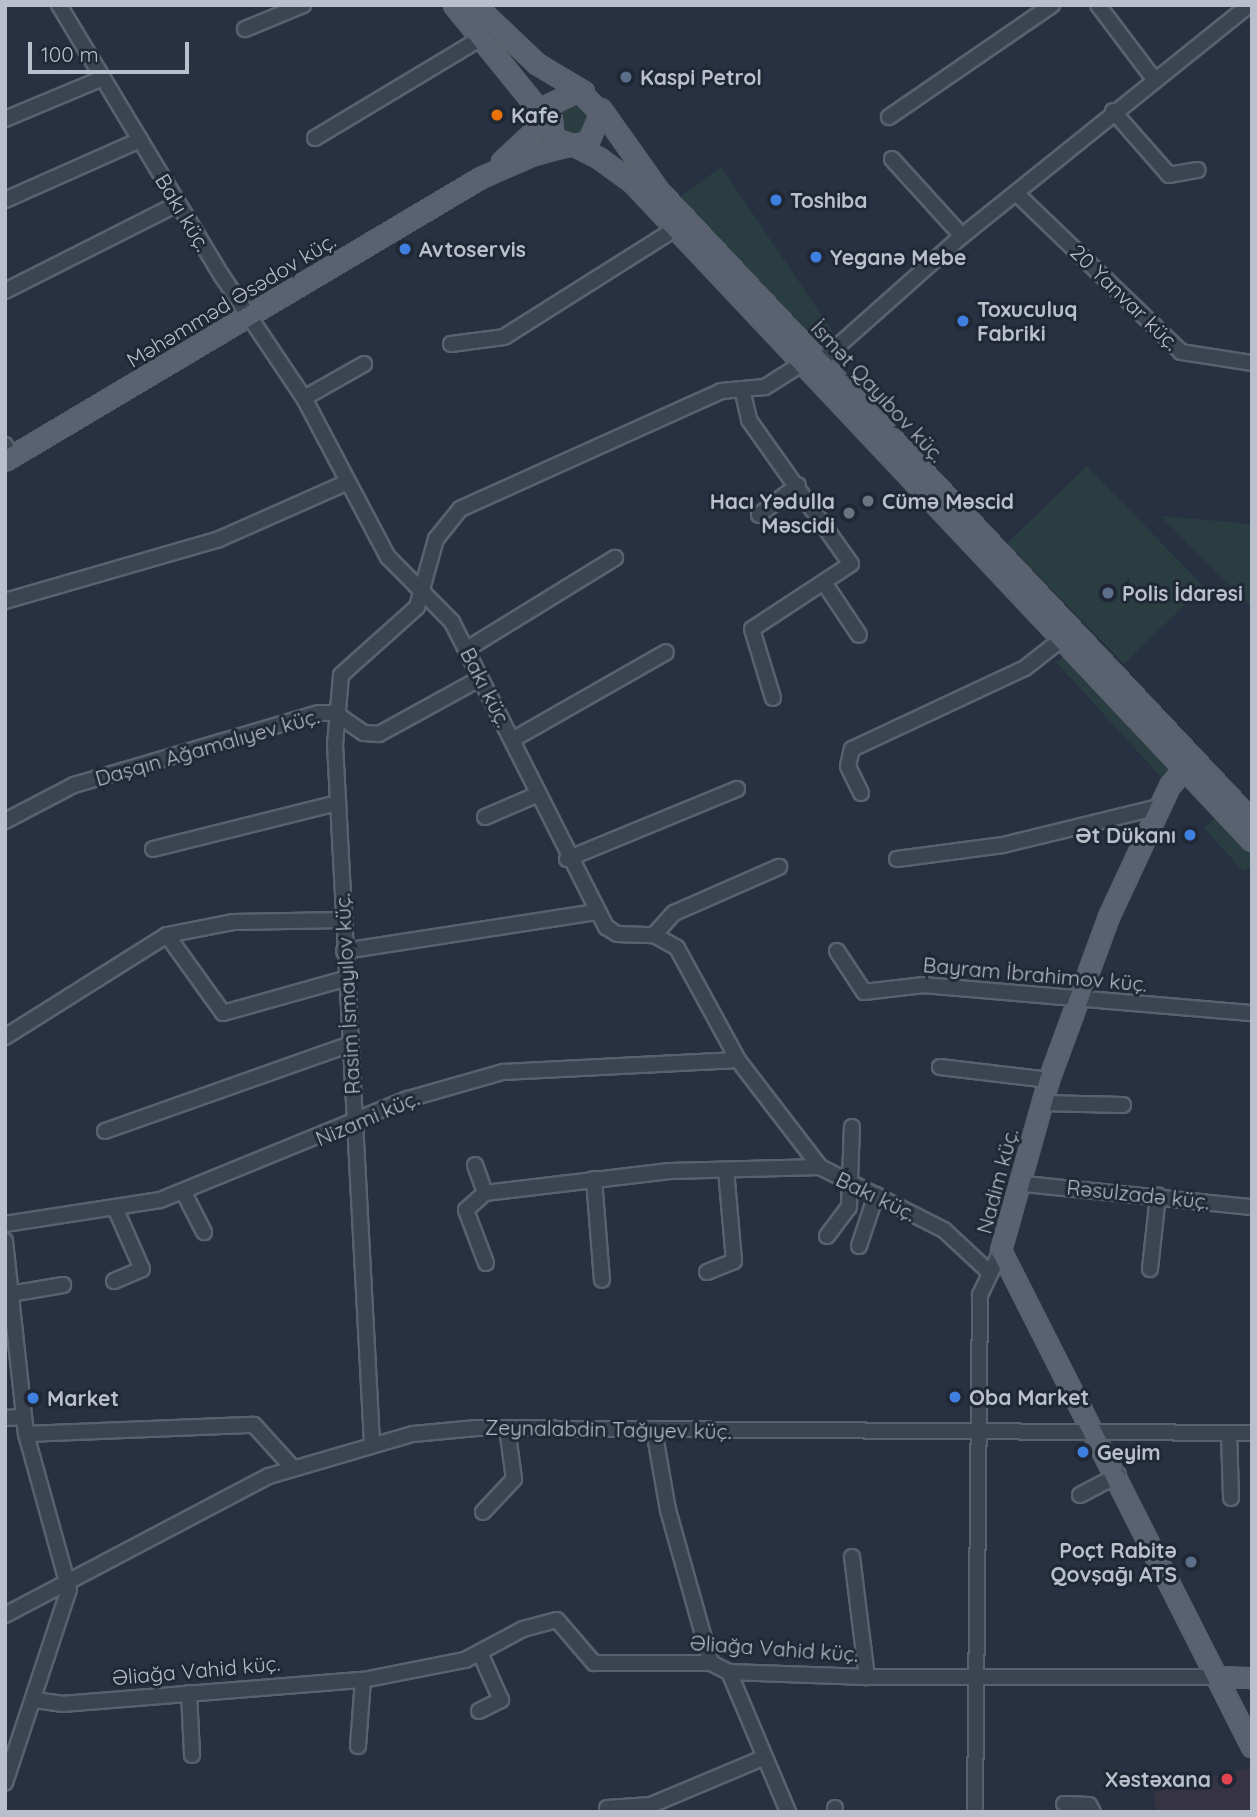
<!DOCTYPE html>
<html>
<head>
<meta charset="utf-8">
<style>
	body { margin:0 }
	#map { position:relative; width:1257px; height:1817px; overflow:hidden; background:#273141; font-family:Quicksand,sans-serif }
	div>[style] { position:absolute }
	.medical>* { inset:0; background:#363342 }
	.green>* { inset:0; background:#2a3e42; transform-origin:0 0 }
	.round { border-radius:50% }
	.roads { filter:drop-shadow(2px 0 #5a616e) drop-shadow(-2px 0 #5a616e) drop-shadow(0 2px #5a616e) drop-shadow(0 -2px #5a616e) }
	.minor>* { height:14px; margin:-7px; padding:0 7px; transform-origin:7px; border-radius:7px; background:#3c4351 }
	.major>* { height:18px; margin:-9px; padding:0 9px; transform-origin:9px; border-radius:9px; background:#5a6271 }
	.dots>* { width:19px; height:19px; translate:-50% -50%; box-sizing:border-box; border:4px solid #202836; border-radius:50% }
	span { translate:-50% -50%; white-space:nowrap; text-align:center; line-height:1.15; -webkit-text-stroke:6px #202836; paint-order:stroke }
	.poi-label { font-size:21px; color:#b9bfcb; font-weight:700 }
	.left { translate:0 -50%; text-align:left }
	.right { translate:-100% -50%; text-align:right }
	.street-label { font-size:21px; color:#b9bfcb }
	.frame { position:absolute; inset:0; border:7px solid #b9bfcb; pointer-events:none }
	.scale { position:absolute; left:28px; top:42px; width:161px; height:32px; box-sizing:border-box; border:4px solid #b9bfcb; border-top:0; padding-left:9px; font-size:21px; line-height:24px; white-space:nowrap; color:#b9bfcb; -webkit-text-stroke:5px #202836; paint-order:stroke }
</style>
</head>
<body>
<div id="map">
	<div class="medical">
		<i style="clip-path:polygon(1252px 1767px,1252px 1812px,1156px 1812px,1154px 1792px)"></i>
	</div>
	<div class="green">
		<i class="round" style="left:558px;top:102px;width:32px;height:32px"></i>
		<i style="clip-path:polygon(721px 167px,833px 332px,814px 348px,676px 200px)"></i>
		<i style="left:1087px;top:466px;width:168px;height:111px;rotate:46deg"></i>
		<i style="clip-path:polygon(1161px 516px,1252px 524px,1252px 608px)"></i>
		<i style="clip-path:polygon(1066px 654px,1171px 766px,1162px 778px,1056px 662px)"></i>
		<i style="clip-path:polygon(1219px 815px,1252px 850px,1252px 867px,1243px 871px,1204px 828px)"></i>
	</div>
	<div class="roads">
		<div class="minor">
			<i style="left:59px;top:5px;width:316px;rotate:59deg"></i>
			<i style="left:222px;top:276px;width:147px;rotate:56.1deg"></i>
			<i style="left:304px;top:398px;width:180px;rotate:62.2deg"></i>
			<i style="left:388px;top:557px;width:91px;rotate:45.4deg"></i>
			<i style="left:452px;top:622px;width:342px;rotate:63.2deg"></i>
			<i style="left:606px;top:927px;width:13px;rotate:32deg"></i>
			<i style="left:617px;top:934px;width:37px;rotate:2deg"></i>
			<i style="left:654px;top:935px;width:26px;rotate:29deg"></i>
			<i style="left:677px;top:948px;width:128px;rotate:61.4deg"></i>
			<i style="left:738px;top:1060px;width:135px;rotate:52.5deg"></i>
			<i style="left:820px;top:1167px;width:139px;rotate:26.9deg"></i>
			<i style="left:944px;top:1230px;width:60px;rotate:43deg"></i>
			<i style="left:1098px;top:5px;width:93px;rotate:52.9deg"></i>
			<i style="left:245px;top:29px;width:63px;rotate:-22.5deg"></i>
			<i style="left:1113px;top:111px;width:85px;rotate:48.8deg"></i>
			<i style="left:1169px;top:175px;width:29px;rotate:-10deg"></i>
			<i style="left:889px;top:117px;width:198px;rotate:-34.5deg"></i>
			<i style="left:5px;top:119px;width:106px;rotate:-22.7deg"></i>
			<i style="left:315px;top:138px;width:196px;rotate:-31deg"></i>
			<i style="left:892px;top:159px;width:104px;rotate:47.7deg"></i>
			<i style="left:1016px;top:193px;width:229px;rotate:43.9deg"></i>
			<i style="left:1181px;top:352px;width:72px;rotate:8.8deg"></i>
			<i style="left:5px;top:200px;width:148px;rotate:-24deg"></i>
			<i style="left:5px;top:291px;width:193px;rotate:-26.8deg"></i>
			<i style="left:451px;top:344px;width:53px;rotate:-7.5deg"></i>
			<i style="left:504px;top:337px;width:202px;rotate:-32.3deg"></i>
			<i style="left:820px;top:362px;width:190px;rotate:-41.6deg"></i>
			<i style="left:962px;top:236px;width:368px;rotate:-38.8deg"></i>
			<i style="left:742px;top:389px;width:32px;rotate:77deg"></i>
			<i style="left:749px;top:420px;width:176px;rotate:54.7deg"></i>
			<i style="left:851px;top:564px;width:118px;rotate:146.7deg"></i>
			<i style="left:752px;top:629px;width:72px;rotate:73.1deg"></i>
			<i style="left:304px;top:398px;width:69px;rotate:-29.5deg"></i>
			<i style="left:5px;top:445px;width:14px;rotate:60deg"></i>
			<i style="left:759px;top:515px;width:49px;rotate:-37.6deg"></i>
			<i style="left:825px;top:584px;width:61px;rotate:56.3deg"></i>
			<i style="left:5px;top:601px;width:221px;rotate:-16.1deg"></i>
			<i style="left:217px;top:540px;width:143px;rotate:-23.9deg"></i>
			<i style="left:467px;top:649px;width:174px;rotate:-31.6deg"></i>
			<i style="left:512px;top:740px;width:177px;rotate:-29.7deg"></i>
			<i style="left:861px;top:793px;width:30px;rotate:-116deg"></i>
			<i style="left:848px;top:766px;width:17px;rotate:-77deg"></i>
			<i style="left:852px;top:749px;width:191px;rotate:-25.1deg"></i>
			<i style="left:1025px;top:668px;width:47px;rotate:-38.1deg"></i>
			<i style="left:485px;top:817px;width:56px;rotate:-23.3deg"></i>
			<i style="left:5px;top:821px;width:78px;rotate:-27.6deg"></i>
			<i style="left:74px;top:785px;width:255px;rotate:-16.4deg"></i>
			<i style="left:319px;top:713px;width:16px"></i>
			<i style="left:335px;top:713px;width:35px;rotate:35deg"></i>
			<i style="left:364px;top:733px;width:15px;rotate:4deg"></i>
			<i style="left:379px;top:734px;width:116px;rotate:-28.8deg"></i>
			<i style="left:153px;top:849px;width:191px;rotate:-14deg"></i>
			<i style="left:567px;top:859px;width:184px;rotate:-22.4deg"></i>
			<i style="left:897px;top:859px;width:107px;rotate:-7.5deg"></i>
			<i style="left:1003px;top:845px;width:161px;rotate:-13.7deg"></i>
			<i style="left:167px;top:935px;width:96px;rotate:54.3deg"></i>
			<i style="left:223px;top:1013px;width:127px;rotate:-15.6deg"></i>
			<i style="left:654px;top:935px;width:30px;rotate:-48deg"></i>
			<i style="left:674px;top:913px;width:115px;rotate:-23.7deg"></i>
			<i style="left:344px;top:951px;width:255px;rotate:-8.8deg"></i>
			<i style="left:837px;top:951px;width:49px;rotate:56.6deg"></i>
			<i style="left:864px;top:992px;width:60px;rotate:-6.7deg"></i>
			<i style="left:924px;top:985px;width:329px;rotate:4.9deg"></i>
			<i style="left:5px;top:1037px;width:191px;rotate:-32.2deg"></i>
			<i style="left:167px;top:935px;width:67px;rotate:-11.1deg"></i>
			<i style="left:233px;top:922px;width:110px;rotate:-1deg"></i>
			<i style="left:940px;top:1067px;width:110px;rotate:6.8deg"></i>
			<i style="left:1042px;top:1103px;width:81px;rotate:1.4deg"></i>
			<i style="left:105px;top:1131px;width:258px;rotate:-19.5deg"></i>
			<i style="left:475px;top:1165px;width:30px;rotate:70deg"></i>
			<i style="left:594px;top:1179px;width:101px;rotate:85.5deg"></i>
			<i style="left:1024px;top:1184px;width:229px;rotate:5.8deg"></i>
			<i style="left:184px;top:1193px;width:44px;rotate:62.9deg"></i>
			<i style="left:5px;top:1224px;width:157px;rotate:-8.8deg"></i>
			<i style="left:160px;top:1200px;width:268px;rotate:-22.2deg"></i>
			<i style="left:408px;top:1099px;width:99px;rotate:-15.9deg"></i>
			<i style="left:503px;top:1072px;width:235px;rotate:-2.9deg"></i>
			<i style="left:827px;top:1236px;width:36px;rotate:-53deg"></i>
			<i style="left:849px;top:1207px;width:80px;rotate:-87.9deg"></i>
			<i style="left:5px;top:1241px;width:194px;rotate:83.8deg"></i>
			<i style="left:26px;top:1434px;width:161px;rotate:74.5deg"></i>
			<i style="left:69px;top:1589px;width:204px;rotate:108.3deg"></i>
			<i style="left:859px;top:1246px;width:54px;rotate:-71.6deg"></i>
			<i style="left:486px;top:1263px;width:57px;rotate:-110.7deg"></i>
			<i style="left:466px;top:1210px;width:25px;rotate:-42deg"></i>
			<i style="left:485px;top:1193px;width:186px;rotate:-6.8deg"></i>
			<i style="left:670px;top:1171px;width:150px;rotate:-1.5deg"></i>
			<i style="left:1150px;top:1269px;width:74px;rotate:-83.8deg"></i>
			<i style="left:707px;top:1272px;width:29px;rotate:-22deg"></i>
			<i style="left:734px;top:1261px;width:91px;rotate:-95deg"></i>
			<i style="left:114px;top:1281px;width:30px;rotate:-23deg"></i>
			<i style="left:142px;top:1269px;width:64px;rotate:-113.8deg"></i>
			<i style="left:10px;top:1294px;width:54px;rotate:-9.6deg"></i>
			<i style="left:5px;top:1418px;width:19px;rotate:-3deg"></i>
			<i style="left:654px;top:1430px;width:81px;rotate:80.1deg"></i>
			<i style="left:668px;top:1510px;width:159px;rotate:74.3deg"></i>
			<i style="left:1229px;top:1433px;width:65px;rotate:88.2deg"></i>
			<i style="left:26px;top:1434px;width:228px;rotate:-2.3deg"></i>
			<i style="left:254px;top:1425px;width:57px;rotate:47.9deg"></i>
			<i style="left:372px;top:1443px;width:699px;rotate:-93.03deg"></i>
			<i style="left:335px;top:745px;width:70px;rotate:-85.1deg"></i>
			<i style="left:341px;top:675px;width:102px;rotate:-41.8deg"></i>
			<i style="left:417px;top:607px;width:71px;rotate:-74.4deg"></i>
			<i style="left:436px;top:539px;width:38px;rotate:-51deg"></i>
			<i style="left:460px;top:509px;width:286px;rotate:-24.3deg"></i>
			<i style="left:721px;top:391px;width:44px;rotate:-5.2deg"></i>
			<i style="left:765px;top:387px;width:45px;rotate:-32.3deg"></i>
			<i style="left:1080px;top:1495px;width:43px;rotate:-27.8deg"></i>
			<i style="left:483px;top:1512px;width:45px;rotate:-46.8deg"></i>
			<i style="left:514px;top:1479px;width:51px;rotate:-97.8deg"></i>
			<i style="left:852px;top:1557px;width:121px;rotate:82.9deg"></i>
			<i style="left:5px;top:1615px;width:298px;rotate:-27.8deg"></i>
			<i style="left:269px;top:1476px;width:150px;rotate:-16.3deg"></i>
			<i style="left:413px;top:1434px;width:64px;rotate:-5.4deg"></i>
			<i style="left:477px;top:1428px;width:775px;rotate:0.37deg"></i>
			<i style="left:729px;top:1672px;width:152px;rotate:67.1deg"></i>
			<i style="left:189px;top:1693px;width:62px;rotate:87.2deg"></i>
			<i style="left:35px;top:1700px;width:27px;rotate:8deg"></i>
			<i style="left:62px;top:1704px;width:302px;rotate:-4.6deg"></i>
			<i style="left:363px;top:1680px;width:104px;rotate:-11.1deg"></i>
			<i style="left:465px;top:1660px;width:66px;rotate:-28.1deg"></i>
			<i style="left:523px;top:1629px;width:35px;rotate:-15deg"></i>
			<i style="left:557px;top:1620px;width:57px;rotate:49.3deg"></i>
			<i style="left:594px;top:1663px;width:117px"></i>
			<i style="left:711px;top:1663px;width:20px;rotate:27deg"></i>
			<i style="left:729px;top:1672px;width:138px;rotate:2.1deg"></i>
			<i style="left:867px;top:1677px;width:351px"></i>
			<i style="left:479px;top:1711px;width:25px;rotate:-27deg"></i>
			<i style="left:501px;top:1700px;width:51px;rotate:-114.1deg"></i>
			<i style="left:358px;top:1746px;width:66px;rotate:-85.7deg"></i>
			<i style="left:1064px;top:1804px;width:25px;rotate:2deg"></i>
			<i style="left:1089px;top:1805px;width:8px;rotate:60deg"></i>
			<i style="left:607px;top:1808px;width:44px;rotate:-3.9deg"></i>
			<i style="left:651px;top:1805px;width:121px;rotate:-22.8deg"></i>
			<i style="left:835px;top:1808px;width:4px;rotate:90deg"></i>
			<i style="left:975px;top:1812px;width:517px;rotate:-89.45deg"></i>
			<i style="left:980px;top:1295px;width:49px;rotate:-64.5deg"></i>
		</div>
		<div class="major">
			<i style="left:454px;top:5px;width:148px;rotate:51deg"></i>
			<i style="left:547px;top:120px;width:62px;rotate:137deg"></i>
			<i style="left:475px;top:5px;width:86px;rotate:43.6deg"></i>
			<i style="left:537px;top:64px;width:55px;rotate:30.8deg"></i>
			<i style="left:601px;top:109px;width:100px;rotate:54.7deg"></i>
			<i style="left:659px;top:191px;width:865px;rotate:46.73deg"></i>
			<i style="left:5px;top:461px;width:554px;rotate:-30.73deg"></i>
			<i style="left:481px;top:178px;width:55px;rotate:-23.7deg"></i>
			<i style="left:531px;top:156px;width:19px;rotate:-16deg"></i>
			<i style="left:549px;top:151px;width:25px;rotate:-14deg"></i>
			<i style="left:573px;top:145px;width:8px;rotate:-7deg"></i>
			<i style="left:581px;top:144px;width:9px;rotate:-21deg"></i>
			<i style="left:589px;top:141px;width:30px;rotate:-67deg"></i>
			<i style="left:601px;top:113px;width:31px;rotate:-135deg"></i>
			<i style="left:579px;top:91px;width:31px;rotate:155deg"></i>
			<i style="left:551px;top:104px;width:31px;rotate:86deg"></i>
			<i style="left:553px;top:135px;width:7px;rotate:45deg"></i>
			<i style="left:558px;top:140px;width:16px;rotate:18deg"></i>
			<i style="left:573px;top:145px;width:30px;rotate:27deg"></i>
			<i style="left:600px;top:159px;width:39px;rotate:36deg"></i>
			<i style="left:632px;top:182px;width:905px;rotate:46.75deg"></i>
			<i style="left:1193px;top:758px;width:36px;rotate:129deg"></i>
			<i style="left:1170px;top:786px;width:145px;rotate:115deg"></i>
			<i style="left:1109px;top:917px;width:174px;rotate:110.2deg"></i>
			<i style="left:1049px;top:1080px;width:178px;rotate:105.7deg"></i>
			<i style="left:1001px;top:1251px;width:556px;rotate:63.16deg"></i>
			<i style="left:1218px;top:1677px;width:34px;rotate:2deg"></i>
		</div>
	</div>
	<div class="dots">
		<i style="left:626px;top:77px;background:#5c6f8a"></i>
		<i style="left:497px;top:115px;background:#e8710a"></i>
		<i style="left:776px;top:200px;background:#3f7fe0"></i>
		<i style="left:405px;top:249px;background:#3f7fe0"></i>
		<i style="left:816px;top:257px;background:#3f7fe0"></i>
		<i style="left:963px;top:321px;background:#3f7fe0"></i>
		<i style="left:868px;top:501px;background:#6b7280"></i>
		<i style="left:849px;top:513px;background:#6b7280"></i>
		<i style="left:1108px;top:593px;background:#5c6f8a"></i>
		<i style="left:1190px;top:835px;background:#3f7fe0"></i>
		<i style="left:955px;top:1397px;background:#3f7fe0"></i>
		<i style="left:33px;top:1398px;background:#3f7fe0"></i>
		<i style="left:1083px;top:1452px;background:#3f7fe0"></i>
		<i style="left:1191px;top:1562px;background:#5c6f8a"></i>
		<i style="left:1227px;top:1779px;background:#e0444e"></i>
	</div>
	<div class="poi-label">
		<span class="left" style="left:640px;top:77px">Kaspi Petrol</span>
		<span class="left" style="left:511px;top:115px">Kafe</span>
		<span class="left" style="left:790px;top:200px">Toshiba</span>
		<span class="left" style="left:419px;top:249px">Avtoservis</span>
		<span class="left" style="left:830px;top:257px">Yeganə Mebe</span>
		<span class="left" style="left:977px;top:321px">Toxuculuq<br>Fabriki</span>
		<span class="right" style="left:835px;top:513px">Hacı Yədulla<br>Məscidi</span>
		<span class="left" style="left:882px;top:501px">Cümə Məscid</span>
		<span class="left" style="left:1122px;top:593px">Polis İdarəsi</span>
		<span class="right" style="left:1176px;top:835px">Ət Dükanı</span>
		<span class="left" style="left:969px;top:1397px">Oba Market</span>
		<span class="left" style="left:47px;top:1398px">Market</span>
		<span class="left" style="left:1097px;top:1452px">Geyim</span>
		<span class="right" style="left:1177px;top:1562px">Poçt Rabitə<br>Qovşağı ATS</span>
		<span class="right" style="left:1211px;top:1779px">Xəstəxana</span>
	</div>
	<div class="street-label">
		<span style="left:183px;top:212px;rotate:59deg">Bakı küç.</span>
		<span style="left:1125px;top:297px;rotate:44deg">20 Yanvar küç.</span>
		<span style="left:231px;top:300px;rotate:-31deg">Məhəmməd Əsədov küç.</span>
		<span style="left:878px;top:391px;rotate:47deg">İsmət Qayıbov küç.</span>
		<span style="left:486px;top:687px;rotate:63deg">Bakı küç.</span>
		<span style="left:207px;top:747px;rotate:-16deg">Daşqın Ağamalıyev küç.</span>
		<span style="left:1035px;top:974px;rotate:5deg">Bayram İbrahimov küç.</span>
		<span style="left:347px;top:994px;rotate:-93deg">Rasim İsmayılov küç.</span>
		<span style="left:367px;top:1118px;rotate:-23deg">Nizami küç.</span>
		<span style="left:997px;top:1181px;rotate:-75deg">Nadim küç.</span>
		<span style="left:1138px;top:1194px;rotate:6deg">Rəsulzadə küç.</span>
		<span style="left:876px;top:1196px;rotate:26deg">Bakı küç.</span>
		<span style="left:608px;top:1429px;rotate:1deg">Zeynalabdin Tağıyev küç.</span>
		<span style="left:774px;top:1648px;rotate:4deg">Əliağa Vahid küç.</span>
		<span style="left:196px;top:1670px;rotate:-5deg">Əliağa Vahid küç.</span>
	</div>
	<div class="frame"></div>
	<div class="scale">100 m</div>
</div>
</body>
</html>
